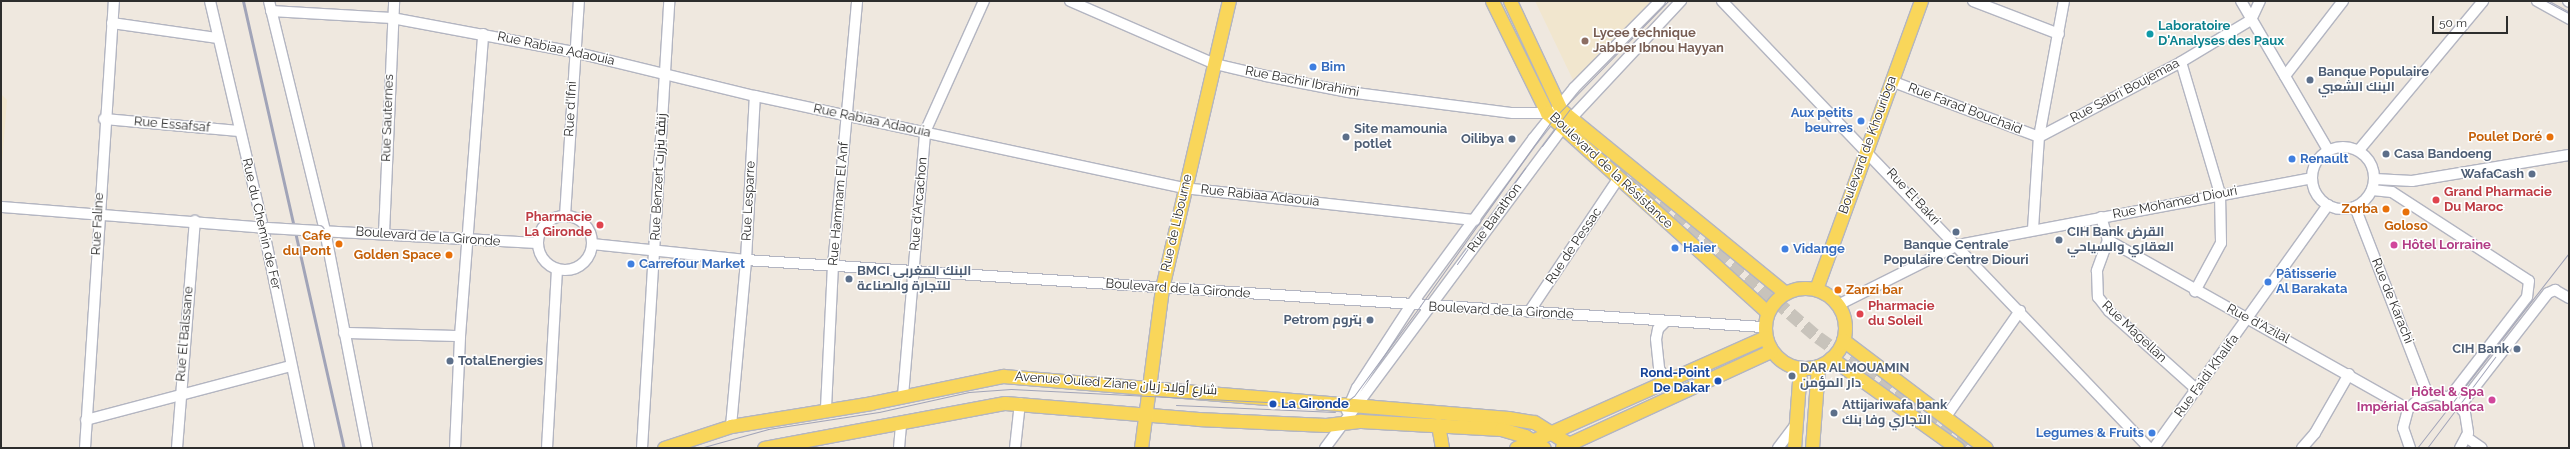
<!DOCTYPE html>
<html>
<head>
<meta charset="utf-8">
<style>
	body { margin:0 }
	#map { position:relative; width:2570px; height:449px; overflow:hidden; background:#efe8df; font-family:Raleway,Cairo,sans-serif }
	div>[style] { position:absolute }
	.education>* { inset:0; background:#f1e6ce }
	.major-tunnel>* { height:13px; margin-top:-6.5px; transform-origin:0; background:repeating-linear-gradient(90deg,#c8c3bb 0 13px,transparent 0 19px) }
	.roads { filter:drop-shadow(1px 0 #b3b5c1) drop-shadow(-1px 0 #b3b5c1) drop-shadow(0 1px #b3b5c1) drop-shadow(0 -1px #b3b5c1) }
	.minor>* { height:10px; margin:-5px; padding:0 5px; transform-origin:5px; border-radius:5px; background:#fff }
	.minor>.ring { margin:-5px; padding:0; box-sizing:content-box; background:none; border:10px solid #fff; border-radius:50% }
	.major>* { height:13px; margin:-6.5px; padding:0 6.5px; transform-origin:6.5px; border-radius:6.5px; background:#f9d65a }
	.major>.ring { margin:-6.5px; padding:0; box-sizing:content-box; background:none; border:13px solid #f9d65a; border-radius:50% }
	.tram>* { height:1px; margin:-0.5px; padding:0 0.5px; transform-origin:0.5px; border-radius:0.5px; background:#a1a4b8 }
	.rail>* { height:3px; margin:-1.5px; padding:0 1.5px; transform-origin:1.5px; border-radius:1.5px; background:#a1a4b8 }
	.bridges { filter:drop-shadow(1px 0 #b3b5c1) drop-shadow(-1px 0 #b3b5c1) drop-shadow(0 1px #b3b5c1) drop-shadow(0 -1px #b3b5c1) }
	.minor-bridge>* { height:10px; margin:-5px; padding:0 5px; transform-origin:5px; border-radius:5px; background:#fff }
	.dots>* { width:11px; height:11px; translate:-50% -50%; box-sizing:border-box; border:2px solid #fff; border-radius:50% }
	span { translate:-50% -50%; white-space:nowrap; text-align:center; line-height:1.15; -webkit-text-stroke:3px #fff; paint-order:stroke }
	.culture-label { font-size:13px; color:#0d838f; font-weight:700 }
	.left { translate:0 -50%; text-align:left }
	.education-label { font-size:13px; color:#785e54; font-weight:700 }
	.street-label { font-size:13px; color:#2d2d2d }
	.shop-label { font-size:13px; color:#366cbe; font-weight:700 }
	.right { translate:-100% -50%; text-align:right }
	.service-label { font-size:13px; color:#4e5e75; font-weight:700 }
	.food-label { font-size:13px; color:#c56008; font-weight:700 }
	.health-label { font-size:13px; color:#be3a42; font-weight:700 }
	.hotel-label { font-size:13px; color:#b23c85; font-weight:700 }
	.transit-label { font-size:13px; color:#164399; font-weight:700 }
	.frame { position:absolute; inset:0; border:2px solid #2d2d2d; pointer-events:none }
	.scale { position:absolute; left:2432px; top:16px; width:76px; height:18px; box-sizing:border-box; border:2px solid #2d2d2d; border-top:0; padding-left:5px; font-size:12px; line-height:14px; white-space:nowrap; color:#2d2d2d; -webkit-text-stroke:3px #fff; paint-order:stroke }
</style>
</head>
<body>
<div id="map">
	<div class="education">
		<i style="clip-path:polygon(1535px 1px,1655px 1px,1574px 82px)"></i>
		<i style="clip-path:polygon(1px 94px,7px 100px,1px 177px)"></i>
	</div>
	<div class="major-tunnel">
		<i style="left:1618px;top:164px;width:264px;rotate:40.9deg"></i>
		<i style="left:1818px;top:337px;width:191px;rotate:35.4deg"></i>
	</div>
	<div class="roads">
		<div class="minor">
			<i style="left:210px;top:1px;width:232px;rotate:76.8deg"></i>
			<i style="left:263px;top:227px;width:226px;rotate:78.2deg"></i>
			<i style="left:269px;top:1px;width:237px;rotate:76.3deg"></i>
			<i style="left:325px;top:231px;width:221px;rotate:79deg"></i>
			<i style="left:1070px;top:1px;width:158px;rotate:23.5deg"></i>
			<i style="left:1215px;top:64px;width:52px;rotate:13.2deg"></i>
			<i style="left:1266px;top:76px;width:84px;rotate:11deg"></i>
			<i style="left:1348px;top:92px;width:166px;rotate:7.3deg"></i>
			<i style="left:1513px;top:113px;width:34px"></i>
			<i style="left:1722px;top:1px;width:618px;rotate:46.31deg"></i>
			<i style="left:1973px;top:1px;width:92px;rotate:21deg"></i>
			<i style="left:2241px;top:1px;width:173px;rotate:59.7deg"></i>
			<i style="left:2537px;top:1px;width:37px;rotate:29deg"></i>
			<i style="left:2568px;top:1px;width:1px;rotate:45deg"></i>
			<i style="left:271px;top:11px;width:121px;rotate:3.3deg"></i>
			<i style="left:392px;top:18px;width:185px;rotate:10.6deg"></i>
			<i style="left:574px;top:52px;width:186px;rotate:13.7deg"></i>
			<i style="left:755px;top:96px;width:439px;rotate:12.1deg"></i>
			<i style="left:1184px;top:188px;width:293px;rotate:6.3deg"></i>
			<i style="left:112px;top:23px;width:107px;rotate:8.1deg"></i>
			<i style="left:2181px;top:62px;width:138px;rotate:73.5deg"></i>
			<i style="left:2220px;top:194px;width:49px;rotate:88.8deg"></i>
			<i style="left:2221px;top:243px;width:55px;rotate:118.4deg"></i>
			<i style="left:2285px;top:76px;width:95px;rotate:-52.3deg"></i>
			<i style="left:1891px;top:81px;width:158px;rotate:20.7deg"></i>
			<i style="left:2039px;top:137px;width:161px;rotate:-27.8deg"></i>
			<i style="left:2181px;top:62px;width:82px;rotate:-31deg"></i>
			<i style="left:2251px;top:20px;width:21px;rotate:-65deg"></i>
			<i style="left:104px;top:119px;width:136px;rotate:5.1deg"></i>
			<i class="ring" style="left:2312px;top:147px;width:52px;height:52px"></i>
			<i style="left:2359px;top:150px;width:194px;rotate:-50.2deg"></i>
			<i style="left:2375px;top:179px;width:37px;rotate:3deg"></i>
			<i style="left:2412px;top:181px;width:159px;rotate:-9.4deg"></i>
			<i style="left:2372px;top:190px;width:20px;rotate:6deg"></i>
			<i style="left:2392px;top:192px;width:163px;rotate:33deg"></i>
			<i style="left:2529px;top:281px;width:16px;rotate:97deg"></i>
			<i style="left:2527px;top:297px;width:128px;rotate:127.7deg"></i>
			<i style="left:1px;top:207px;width:268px;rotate:4.5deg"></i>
			<i style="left:2355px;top:207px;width:202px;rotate:68.8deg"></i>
			<i class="ring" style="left:538px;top:216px;width:44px;height:44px"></i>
			<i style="left:565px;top:216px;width:215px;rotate:-86.3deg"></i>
			<i style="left:2101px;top:217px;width:24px;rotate:73deg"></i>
			<i style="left:2108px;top:240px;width:33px;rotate:110deg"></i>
			<i style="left:2097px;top:271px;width:26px;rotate:88deg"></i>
			<i style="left:2098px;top:297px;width:18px;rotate:52deg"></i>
			<i style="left:2109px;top:311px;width:118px;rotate:41.9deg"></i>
			<i style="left:2033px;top:229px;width:92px;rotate:-86.3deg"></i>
			<i style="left:2039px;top:137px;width:138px;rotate:-79.6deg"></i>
			<i style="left:320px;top:231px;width:217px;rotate:3.2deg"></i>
			<i style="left:384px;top:234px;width:233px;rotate:-87.5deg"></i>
			<i style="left:2108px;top:240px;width:344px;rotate:29.4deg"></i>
			<i style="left:592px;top:244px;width:155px;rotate:5.9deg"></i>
			<i style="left:746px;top:260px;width:1020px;rotate:3.77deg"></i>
			<i style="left:1838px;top:305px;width:134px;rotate:-26.6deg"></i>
			<i style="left:1958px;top:245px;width:360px;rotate:-10.7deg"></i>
			<i style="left:1529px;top:312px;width:160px;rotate:-56.2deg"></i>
			<i style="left:1666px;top:321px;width:11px;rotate:135deg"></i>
			<i style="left:1658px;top:329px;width:10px;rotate:101deg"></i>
			<i style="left:1656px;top:339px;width:30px;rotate:84deg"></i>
			<i style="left:1659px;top:369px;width:14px;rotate:54deg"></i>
			<i style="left:344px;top:333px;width:116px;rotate:1.5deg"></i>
			<i style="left:903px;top:396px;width:265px;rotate:-85.2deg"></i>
			<i style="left:925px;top:132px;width:144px;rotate:-65.8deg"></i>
			<i style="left:2460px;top:406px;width:143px;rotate:-52.1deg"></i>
			<i style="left:2548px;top:293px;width:8px;rotate:-23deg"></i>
			<i style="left:2555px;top:290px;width:16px;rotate:30deg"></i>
			<i style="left:826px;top:408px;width:142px;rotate:-87.2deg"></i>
			<i style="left:833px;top:266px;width:266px;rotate:-84.8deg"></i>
			<i style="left:1347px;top:411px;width:25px;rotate:-67deg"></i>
			<i style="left:1357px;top:388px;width:99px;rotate:-57deg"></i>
			<i style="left:1411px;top:305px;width:206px;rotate:-53.7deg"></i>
			<i style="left:1533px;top:139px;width:65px;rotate:-51.2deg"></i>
			<i style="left:1574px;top:88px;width:122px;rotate:-45.3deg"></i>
			<i style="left:1945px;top:418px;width:131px;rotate:-55deg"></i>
			<i style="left:86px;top:420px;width:212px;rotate:-14.8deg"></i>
			<i style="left:731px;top:426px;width:167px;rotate:-84.8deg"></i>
			<i style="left:746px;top:260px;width:164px;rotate:-86.9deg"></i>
			<i style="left:2466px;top:437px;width:19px;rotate:35deg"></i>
			<i style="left:85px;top:448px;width:448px;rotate:-86.3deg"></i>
			<i style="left:177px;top:448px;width:228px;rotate:-85.5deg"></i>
			<i style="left:455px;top:448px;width:112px;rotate:-87.4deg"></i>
			<i style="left:460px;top:336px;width:303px;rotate:-85.6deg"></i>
			<i style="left:547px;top:448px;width:178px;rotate:-86.8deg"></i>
			<i style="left:642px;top:448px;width:448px;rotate:-86.5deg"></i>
			<i style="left:899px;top:448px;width:24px;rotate:-85deg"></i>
			<i style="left:1015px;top:448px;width:45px;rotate:-83.7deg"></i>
			<i style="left:1325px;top:448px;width:400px;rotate:-53.4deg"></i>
			<i style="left:1563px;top:127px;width:173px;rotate:-46.9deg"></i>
			<i style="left:1778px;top:448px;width:31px;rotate:-53deg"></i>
			<i style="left:2154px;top:448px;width:299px;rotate:-54.4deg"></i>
			<i style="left:2302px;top:448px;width:20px;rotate:-49deg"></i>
			<i style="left:2315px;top:433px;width:68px;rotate:-60deg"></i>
			<i style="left:2410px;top:448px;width:21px;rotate:-109deg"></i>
			<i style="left:2403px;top:428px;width:20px;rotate:-75deg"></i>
			<i style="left:2408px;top:409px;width:15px;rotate:-42deg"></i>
			<i style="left:2419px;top:399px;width:18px;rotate:-16deg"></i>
			<i style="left:2436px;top:394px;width:19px;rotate:18deg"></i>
			<i style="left:2454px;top:400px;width:17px;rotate:50deg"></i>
			<i style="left:2465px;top:413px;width:20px;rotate:81deg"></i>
			<i style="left:2468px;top:433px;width:17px;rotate:118deg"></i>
		</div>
		<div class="major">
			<i style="left:1492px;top:1px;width:125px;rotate:63.8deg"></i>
			<i style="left:1547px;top:113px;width:297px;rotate:42.1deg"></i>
			<i style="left:1510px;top:1px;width:120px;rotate:64.9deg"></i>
			<i style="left:1561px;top:110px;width:289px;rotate:39.2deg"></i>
			<i class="ring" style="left:1765px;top:288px;width:67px;height:67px"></i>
			<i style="left:1816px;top:289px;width:307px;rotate:-70deg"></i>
			<i style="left:1843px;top:340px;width:179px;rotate:37.1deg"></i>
			<i style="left:1831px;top:358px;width:155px;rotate:35.5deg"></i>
			<i style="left:1438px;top:425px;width:23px;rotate:80deg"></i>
			<i style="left:1562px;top:447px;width:230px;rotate:-24.7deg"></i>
			<i style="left:664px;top:448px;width:71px;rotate:-18.2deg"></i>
			<i style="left:731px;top:426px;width:142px;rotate:-9.3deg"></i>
			<i style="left:871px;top:403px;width:135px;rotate:-11.6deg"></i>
			<i style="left:1003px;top:376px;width:507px;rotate:4.75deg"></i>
			<i style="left:1508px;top:418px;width:26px;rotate:9deg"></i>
			<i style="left:1534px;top:422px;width:41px;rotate:32.2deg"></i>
			<i style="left:764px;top:448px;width:245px;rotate:-10.6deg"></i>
			<i style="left:1005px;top:403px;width:194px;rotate:4.7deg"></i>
			<i style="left:1198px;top:419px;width:128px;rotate:2.7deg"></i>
			<i style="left:1326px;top:425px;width:35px;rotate:-7deg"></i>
			<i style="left:1361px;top:421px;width:140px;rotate:3.3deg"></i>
			<i style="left:1501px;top:429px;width:25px;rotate:16deg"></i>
			<i style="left:1525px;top:436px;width:22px;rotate:32deg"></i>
			<i style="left:1141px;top:448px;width:161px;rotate:-82.5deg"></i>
			<i style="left:1162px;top:288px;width:295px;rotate:-76.9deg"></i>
			<i style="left:1516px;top:448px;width:273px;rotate:-24deg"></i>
			<i style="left:1794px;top:448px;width:80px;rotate:-85.7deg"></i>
			<i style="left:1812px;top:448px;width:82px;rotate:-85.8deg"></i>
		</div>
	</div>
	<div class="tram">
		<i style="left:2546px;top:1px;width:26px;rotate:28deg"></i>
		<i style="left:1542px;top:146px;width:46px;rotate:-52.9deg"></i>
		<i style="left:1457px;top:264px;width:118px;rotate:-54.7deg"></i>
		<i style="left:1176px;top:405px;width:159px;rotate:2.5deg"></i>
		<i style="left:700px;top:448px;width:71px;rotate:-15.6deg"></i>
		<i style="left:768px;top:429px;width:112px;rotate:-8.7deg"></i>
		<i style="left:879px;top:412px;width:92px;rotate:-12.5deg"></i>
		<i style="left:969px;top:392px;width:42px;rotate:-4.1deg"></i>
		<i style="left:1011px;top:389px;width:330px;rotate:2.9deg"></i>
		<i style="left:1341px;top:406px;width:16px;rotate:-38deg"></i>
		<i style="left:1354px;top:396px;width:112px;rotate:-53.7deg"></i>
		<i style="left:1420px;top:306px;width:229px;rotate:-54.6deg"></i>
		<i style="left:1553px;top:119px;width:165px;rotate:-45.7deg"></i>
		<i style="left:2417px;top:448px;width:247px;rotate:-52.1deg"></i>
		<i style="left:2427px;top:448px;width:114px;rotate:-53.2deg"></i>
	</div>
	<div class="rail">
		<i style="left:243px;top:1px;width:458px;rotate:77.3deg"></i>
	</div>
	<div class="bridges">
		<div class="minor-bridge">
			<i style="left:268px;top:228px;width:51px;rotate:3.4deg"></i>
		</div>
	</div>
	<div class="dots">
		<i style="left:2150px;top:34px;background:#0f9aa8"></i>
		<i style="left:1585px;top:41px;background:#8d6e63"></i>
		<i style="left:1313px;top:67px;background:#3f7fe0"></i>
		<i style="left:2310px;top:80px;background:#5c6f8a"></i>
		<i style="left:1861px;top:121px;background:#3f7fe0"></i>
		<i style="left:1346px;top:137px;background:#5c6f8a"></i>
		<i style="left:2550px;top:137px;background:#e8710a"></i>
		<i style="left:1512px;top:139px;background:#5c6f8a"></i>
		<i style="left:2386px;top:154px;background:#5c6f8a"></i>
		<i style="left:2292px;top:159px;background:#3f7fe0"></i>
		<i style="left:2532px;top:174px;background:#5c6f8a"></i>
		<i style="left:2436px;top:200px;background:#e0444e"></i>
		<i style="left:2386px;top:209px;background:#e8710a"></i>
		<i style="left:2406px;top:212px;background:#e8710a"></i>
		<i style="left:600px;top:225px;background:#e0444e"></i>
		<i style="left:1956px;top:232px;background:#5c6f8a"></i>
		<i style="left:2059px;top:240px;background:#5c6f8a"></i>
		<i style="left:339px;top:244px;background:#e8710a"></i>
		<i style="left:2394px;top:245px;background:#d1479c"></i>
		<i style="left:1675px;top:248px;background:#3f7fe0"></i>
		<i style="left:1785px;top:249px;background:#3f7fe0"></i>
		<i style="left:449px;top:255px;background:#e8710a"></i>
		<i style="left:631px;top:264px;background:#3f7fe0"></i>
		<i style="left:849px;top:279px;background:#5c6f8a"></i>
		<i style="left:2268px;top:282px;background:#3f7fe0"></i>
		<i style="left:1838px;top:290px;background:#e8710a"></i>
		<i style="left:1860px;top:314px;background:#e0444e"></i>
		<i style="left:1370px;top:320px;background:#5c6f8a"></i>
		<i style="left:2517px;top:349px;background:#5c6f8a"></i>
		<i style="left:450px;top:361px;background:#5c6f8a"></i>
		<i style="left:1792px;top:376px;background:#5c6f8a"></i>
		<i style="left:1718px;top:381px;background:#1a4fb4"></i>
		<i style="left:2492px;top:400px;background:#d1479c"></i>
		<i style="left:1273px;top:404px;background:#1a4fb4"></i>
		<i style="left:1834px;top:413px;background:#5c6f8a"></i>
		<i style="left:2152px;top:433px;background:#3f7fe0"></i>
	</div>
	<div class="culture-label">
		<span class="left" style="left:2158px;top:34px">Laboratoire<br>D'Analyses des Paux</span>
	</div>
	<div class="education-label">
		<span class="left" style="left:1593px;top:41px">Lycee technique<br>Jabber Ibnou Hayyan</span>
	</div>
	<div class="street-label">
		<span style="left:556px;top:49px;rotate:12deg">Rue Rabiaa Adaouia</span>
		<span style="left:1302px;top:82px;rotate:11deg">Rue Bachir Ibrahimi</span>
		<span style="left:2125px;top:91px;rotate:-28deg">Rue Sabri Boujemaa</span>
		<span style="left:571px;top:109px;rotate:-87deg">Rue d'Ifni</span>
		<span style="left:1965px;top:109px;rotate:21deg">Rue Farad Bouchaid</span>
		<span style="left:388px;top:118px;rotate:-88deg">Rue Sauternes</span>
		<span style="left:872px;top:121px;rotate:12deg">Rue Rabiaa Adaouia</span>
		<span style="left:172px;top:125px;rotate:5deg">Rue Essafsaf</span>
		<span style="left:1868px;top:145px;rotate:-70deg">Boulevard de Khouribga</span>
		<span style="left:1611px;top:171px;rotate:43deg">Boulevard de la Résistance</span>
		<span style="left:659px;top:177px;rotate:-87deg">Rue Benzert زنقة بنزرت</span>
		<span style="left:1260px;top:196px;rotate:6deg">Rue Rabiaa Adaouia</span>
		<span style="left:1913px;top:197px;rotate:47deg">Rue El Bakri</span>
		<span style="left:749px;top:201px;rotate:-87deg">Rue Lesparre</span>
		<span style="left:2175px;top:203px;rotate:-11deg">Rue Mohamed Diouri</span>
		<span style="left:839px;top:204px;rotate:-85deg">Rue Hammam El Anf</span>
		<span style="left:919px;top:204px;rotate:-85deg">Rue d'Arcachon</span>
		<span style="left:1495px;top:218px;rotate:-54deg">Rue Barathon</span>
		<span style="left:1177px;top:223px;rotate:-77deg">Rue de Libourne</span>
		<span style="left:98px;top:224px;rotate:-87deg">Rue Faline</span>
		<span style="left:261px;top:224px;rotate:77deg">Rue du Chemin de Fer</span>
		<span style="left:428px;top:237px;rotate:4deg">Boulevard de la Gironde</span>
		<span style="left:1574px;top:246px;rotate:-56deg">Rue de Pessac</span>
		<span style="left:1178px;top:289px;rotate:4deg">Boulevard de la Gironde</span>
		<span style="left:2392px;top:301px;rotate:68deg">Rue de Karachi</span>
		<span style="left:1501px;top:311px;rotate:3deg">Boulevard de la Gironde</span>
		<span style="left:2258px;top:324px;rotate:28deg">Rue d'Azilal</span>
		<span style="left:2134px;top:332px;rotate:43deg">Rue Magellan</span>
		<span style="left:185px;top:334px;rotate:-85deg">Rue El Balssane</span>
		<span style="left:2207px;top:376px;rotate:-54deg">Rue Faidi Khalifa</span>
		<span style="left:1116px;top:384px;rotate:4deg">Avenue Ouled Ziane شارع أولاد زيان</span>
	</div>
	<div class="shop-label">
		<span class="left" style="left:1321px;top:67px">Bim</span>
		<span class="right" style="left:1853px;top:121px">Aux petits<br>beurres</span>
		<span class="left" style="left:2300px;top:159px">Renault</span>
		<span class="left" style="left:1683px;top:248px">Haier</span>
		<span class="left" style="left:1793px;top:249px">Vidange</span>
		<span class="left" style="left:639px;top:264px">Carrefour Market</span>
		<span class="left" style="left:2276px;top:282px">Pâtisserie<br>Al Barakata</span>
		<span class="right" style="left:2144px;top:433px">Legumes &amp; Fruits</span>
	</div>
	<div class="service-label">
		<span class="left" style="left:2318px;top:80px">Banque Populaire<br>البنك الشعبي</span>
		<span class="left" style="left:1354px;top:137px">Site mamounia<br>potlet</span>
		<span class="right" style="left:1504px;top:139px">Oilibya</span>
		<span class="left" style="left:2394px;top:154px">Casa Bandoeng</span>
		<span class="right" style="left:2524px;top:174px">WafaCash</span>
		<span class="left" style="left:2067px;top:240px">CIH Bank القرض<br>العقاري والسياحي</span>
		<span style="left:1956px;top:253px">Banque Centrale<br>Populaire Centre Diouri</span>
		<span class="left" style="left:857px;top:279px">BMCI البنك المغربي<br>للتجارة والصناعة</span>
		<span class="right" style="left:1362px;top:320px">Petrom بتروم</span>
		<span class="right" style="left:2509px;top:349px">CIH Bank</span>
		<span class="left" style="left:458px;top:361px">TotalEnergies</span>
		<span class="left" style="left:1800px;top:376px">DAR ALMOUAMIN<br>دار المؤمن</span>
		<span class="left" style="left:1842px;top:413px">Attijariwafa bank<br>التجاري وفا بنك</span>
	</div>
	<div class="food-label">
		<span class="right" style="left:2542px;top:137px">Poulet Doré</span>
		<span class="right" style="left:2378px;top:209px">Zorba</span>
		<span style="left:2406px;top:226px">Goloso</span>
		<span class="right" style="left:331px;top:244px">Cafe<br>du Pont</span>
		<span class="right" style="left:441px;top:255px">Golden Space</span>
		<span class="left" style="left:1846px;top:290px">Zanzi bar</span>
	</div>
	<div class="health-label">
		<span class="left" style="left:2444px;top:200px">Grand Pharmacie<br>Du Maroc</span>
		<span class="right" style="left:592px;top:225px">Pharmacie<br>La Gironde</span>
		<span class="left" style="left:1868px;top:314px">Pharmacie<br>du Soleil</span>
	</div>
	<div class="hotel-label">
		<span class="left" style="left:2402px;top:245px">Hôtel Lorraine</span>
		<span class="right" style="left:2484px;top:400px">Hôtel &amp; Spa<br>Impérial Casablanca</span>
	</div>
	<div class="transit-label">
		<span class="right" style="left:1710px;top:381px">Rond-Point<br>De Dakar</span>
		<span class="left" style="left:1281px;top:404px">La Gironde</span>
	</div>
	<div class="frame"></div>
	<div class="scale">50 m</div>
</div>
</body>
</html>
